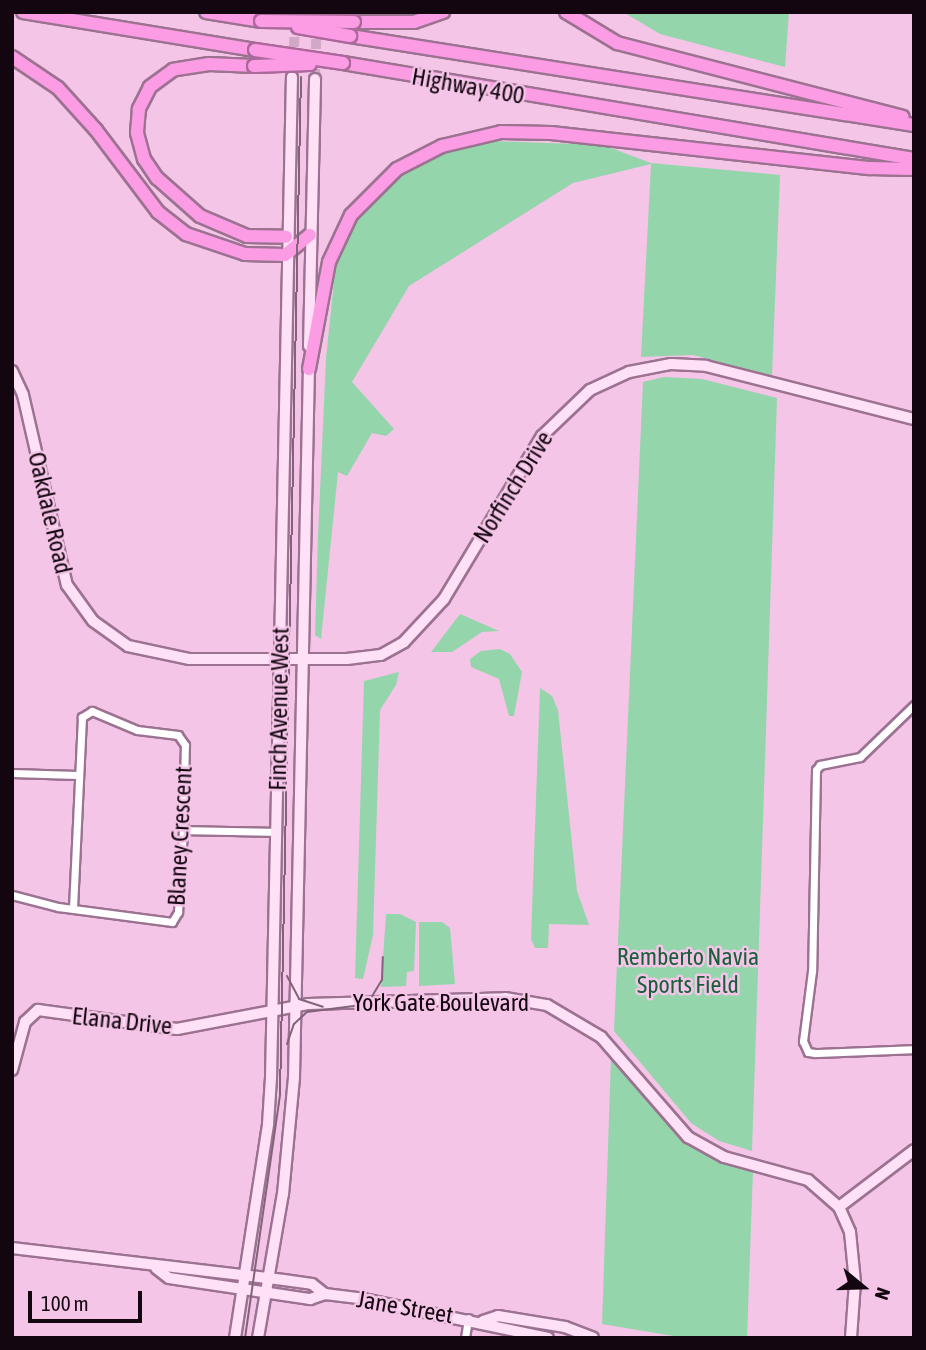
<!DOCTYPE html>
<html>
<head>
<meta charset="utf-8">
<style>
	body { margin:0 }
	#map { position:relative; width:926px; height:1350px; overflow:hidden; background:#f4c5e7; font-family:"Asap Condensed",sans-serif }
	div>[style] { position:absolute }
	.green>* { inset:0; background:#94d5ac }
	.secondary-tunnel>* { height:10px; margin-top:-5px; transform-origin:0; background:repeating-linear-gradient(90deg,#d2a8c7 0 10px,transparent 0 15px) }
	.roads { filter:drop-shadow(2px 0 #9c7291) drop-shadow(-2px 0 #9c7291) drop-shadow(0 2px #9c7291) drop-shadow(0 -2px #9c7291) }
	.street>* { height:7px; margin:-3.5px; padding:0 3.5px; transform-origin:3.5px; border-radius:3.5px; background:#fff }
	.secondary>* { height:10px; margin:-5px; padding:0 5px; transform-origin:5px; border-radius:5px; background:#fee1f7 }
	.highway>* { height:12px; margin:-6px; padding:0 6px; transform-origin:6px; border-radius:6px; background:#fc9ce5 }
	.tram>* { height:2px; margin:-1px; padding:0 1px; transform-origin:1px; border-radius:1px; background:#82647a }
	.bridges { filter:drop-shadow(2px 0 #ab689b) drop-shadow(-2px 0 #ab689b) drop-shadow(0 2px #ab689b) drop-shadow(0 -2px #ab689b) }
	.highway-bridge>* { height:12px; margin:-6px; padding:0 6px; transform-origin:6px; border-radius:6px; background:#fc9ce5 }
	span { translate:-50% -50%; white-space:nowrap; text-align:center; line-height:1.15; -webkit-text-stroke:5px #f4c5e7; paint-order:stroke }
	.street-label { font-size:24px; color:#140611 }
	.park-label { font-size:24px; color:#1a5f3b }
	.frame { position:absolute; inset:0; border:14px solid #140611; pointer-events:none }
	.north { position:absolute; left:828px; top:1252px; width:70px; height:70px; -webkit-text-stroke:5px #f4c5e7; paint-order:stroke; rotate:109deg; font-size:19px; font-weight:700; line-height:28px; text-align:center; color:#140611 }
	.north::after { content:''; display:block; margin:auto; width:24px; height:32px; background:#140611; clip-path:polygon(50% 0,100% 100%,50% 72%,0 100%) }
	.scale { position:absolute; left:28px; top:1291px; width:114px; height:32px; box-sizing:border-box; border:4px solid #140611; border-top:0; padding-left:9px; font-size:21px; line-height:24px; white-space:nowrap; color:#140611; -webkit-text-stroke:5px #f4c5e7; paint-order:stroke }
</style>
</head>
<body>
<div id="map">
	<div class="green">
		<i style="clip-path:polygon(623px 12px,789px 12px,785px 67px,660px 34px)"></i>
		<i style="clip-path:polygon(492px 141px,603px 145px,651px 163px,780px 175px,772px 376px,693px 355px,641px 357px,651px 164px,573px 183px,409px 286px,352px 382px,394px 429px,386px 436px,372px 433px,347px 476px,338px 472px,321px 639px,315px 635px,318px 537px,326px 358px,336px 262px,364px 207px,398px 174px,427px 158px)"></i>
		<i style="clip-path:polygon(664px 377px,702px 379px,777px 398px,752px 1151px,719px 1141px,691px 1123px,614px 1031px,643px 382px)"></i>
		<i style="clip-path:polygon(460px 614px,499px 631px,482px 632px,452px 652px,431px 652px)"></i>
		<i style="clip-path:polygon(500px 649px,510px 654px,522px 672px,514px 716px,509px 716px,499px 679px,471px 667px,470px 659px,481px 651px)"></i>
		<i style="clip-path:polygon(399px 672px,396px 685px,380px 710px,373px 935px,363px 979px,355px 978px,364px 681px)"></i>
		<i style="clip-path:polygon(540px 688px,552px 696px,558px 710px,577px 891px,589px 925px,549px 924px,548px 948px,535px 948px,531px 939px)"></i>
		<i style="clip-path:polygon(386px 914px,400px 914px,416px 922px,414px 971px,407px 972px,406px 986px,381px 987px)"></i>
		<i style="clip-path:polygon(419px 922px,442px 922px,450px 928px,455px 984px,419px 986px)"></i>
		<i style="clip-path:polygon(611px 1058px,690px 1144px,753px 1170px,747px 1338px,685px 1338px,602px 1324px)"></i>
	</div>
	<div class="secondary-tunnel">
		<i style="left:292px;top:77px;width:65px;rotate:-86.5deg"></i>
		<i style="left:315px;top:79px;width:67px;rotate:-88.3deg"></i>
	</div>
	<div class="roads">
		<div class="street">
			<i style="left:914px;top:705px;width:75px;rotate:136.1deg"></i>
			<i style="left:860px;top:757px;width:41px;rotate:168.7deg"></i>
			<i style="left:820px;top:765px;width:6px;rotate:129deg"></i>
			<i style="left:816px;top:770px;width:201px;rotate:91.1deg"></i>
			<i style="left:812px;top:971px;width:71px;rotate:97.3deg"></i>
			<i style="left:803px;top:1041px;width:12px;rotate:66deg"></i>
			<i style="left:808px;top:1052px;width:7px;rotate:8deg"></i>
			<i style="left:815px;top:1053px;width:99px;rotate:-2.3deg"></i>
			<i style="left:12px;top:773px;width:65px;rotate:1.8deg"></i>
			<i style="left:183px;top:830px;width:94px;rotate:1.2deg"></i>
			<i style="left:12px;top:895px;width:48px;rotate:14.6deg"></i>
			<i style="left:58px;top:907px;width:115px;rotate:7.5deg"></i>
			<i style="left:172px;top:922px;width:12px;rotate:-59deg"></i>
			<i style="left:178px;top:912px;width:82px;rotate:-86.5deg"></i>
			<i style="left:183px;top:830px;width:85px;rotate:-88.7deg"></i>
			<i style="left:185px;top:745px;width:12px;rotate:-125deg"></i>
			<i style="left:178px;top:735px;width:41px;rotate:-173deg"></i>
			<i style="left:137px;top:730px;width:49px;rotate:-157.1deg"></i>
			<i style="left:92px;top:711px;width:12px;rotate:149deg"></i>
			<i style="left:82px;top:717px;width:192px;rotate:92.7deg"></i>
			<i style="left:465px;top:1338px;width:20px;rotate:-81deg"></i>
		</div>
		<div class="secondary">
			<i style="left:309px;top:346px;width:267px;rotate:-88.7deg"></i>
			<i style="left:12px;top:371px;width:26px;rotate:65deg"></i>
			<i style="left:23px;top:395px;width:195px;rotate:77deg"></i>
			<i style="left:67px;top:585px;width:44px;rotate:54.2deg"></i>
			<i style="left:93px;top:621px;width:43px;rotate:35.5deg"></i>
			<i style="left:128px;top:646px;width:62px;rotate:12deg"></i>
			<i style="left:189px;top:659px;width:158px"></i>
			<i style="left:347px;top:659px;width:34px;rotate:-7deg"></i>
			<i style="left:381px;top:655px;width:26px;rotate:-29deg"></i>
			<i style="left:404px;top:642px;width:59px;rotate:-47.1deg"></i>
			<i style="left:444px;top:599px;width:190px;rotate:-59deg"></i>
			<i style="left:542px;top:436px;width:66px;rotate:-43.8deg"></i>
			<i style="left:590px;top:390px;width:43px;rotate:-24.8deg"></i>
			<i style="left:629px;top:372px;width:43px;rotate:-10.8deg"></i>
			<i style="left:671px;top:364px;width:35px;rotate:3deg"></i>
			<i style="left:706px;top:366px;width:215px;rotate:14.3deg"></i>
			<i style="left:12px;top:1070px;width:50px;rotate:-74.8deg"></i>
			<i style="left:25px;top:1022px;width:18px;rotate:-43deg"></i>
			<i style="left:38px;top:1010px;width:140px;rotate:7.8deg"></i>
			<i style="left:177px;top:1029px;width:133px;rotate:-10.8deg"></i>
			<i style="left:308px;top:1004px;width:197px;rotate:-1.7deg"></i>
			<i style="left:505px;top:998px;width:43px;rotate:9.5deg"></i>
			<i style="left:547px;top:1005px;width:63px;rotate:30.7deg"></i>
			<i style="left:601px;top:1037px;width:133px;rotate:49deg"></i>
			<i style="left:688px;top:1137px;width:41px;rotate:29.1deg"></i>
			<i style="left:724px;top:1157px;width:87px;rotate:15.3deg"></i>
			<i style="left:808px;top:1180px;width:41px;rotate:41.1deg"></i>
			<i style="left:839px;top:1207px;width:27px;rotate:66deg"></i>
			<i style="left:850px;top:1232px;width:50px;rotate:84.3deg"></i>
			<i style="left:855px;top:1282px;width:56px;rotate:94.1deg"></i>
			<i style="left:839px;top:1207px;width:94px;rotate:-37.2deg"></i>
			<i style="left:12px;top:1248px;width:274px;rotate:6.7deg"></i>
			<i style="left:284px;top:1280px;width:28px;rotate:8deg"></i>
			<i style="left:312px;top:1284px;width:16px;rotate:38deg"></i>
			<i style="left:156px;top:1268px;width:16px;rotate:38deg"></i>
			<i style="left:169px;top:1278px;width:143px;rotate:8.5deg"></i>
			<i style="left:310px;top:1299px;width:16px;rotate:-18deg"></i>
			<i style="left:325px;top:1294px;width:38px;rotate:7deg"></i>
			<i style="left:363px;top:1299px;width:189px;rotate:11.9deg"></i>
			<i style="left:483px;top:1321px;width:16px;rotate:-18deg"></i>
			<i style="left:498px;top:1316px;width:68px;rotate:9.3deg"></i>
			<i style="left:565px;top:1327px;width:30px;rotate:21deg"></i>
			<i style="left:235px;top:1338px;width:217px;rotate:-81.2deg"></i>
			<i style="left:268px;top:1124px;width:46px;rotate:-86.3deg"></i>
			<i style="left:271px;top:1078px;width:1001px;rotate:-88.8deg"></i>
			<i style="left:258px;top:1338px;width:146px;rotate:-80.2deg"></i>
			<i style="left:283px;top:1194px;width:118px;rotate:-84.6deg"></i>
			<i style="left:294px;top:1077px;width:712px;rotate:-88.79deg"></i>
		</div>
		<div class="highway">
			<i style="left:23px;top:12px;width:235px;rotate:9.3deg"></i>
			<i style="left:206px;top:12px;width:56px;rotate:9.3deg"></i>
			<i style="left:566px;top:12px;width:60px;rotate:31.3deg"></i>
			<i style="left:617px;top:43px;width:295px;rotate:14.5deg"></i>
			<i style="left:354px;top:22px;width:60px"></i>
			<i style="left:414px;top:22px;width:31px;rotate:-19deg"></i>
			<i style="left:350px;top:36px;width:571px;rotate:8.97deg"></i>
			<i style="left:12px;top:57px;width:55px;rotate:34deg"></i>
			<i style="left:58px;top:88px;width:57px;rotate:47.9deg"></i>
			<i style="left:96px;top:130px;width:103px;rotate:52.9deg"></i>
			<i style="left:158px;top:212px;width:36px;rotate:38deg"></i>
			<i style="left:186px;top:234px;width:62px;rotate:18.7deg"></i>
			<i style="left:245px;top:254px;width:40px;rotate:1.4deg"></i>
			<i style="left:285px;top:255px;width:32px;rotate:-39deg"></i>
			<i style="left:343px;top:63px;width:579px;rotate:9.54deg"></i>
			<i style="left:254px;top:66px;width:45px;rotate:-177.5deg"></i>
			<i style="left:209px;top:64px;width:36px;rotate:171deg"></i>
			<i style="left:173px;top:70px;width:29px;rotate:144deg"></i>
			<i style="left:150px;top:87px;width:25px;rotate:117deg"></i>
			<i style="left:139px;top:109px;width:24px;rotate:95deg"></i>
			<i style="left:137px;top:133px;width:27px;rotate:75deg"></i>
			<i style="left:144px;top:159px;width:23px;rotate:56deg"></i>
			<i style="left:157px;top:178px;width:57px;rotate:41.5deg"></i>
			<i style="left:200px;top:216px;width:51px;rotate:23.1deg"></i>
			<i style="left:247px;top:236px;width:39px;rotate:1deg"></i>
			<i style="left:309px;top:369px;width:109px;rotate:-79.4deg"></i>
			<i style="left:329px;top:262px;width:52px;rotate:-64.9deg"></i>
			<i style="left:351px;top:215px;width:65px;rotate:-45deg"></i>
			<i style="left:397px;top:169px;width:51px;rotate:-27.1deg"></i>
			<i style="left:442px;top:146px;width:61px;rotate:-13.3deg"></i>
			<i style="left:501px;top:132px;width:50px;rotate:1.1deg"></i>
			<i style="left:551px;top:133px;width:321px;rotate:6.3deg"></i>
			<i style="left:870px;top:168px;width:44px;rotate:1.3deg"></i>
		</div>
	</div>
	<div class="tram">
		<i style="left:287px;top:976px;width:26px;rotate:62deg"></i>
		<i style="left:299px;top:999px;width:25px;rotate:18deg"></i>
		<i style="left:287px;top:1044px;width:21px;rotate:-71deg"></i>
		<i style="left:294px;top:1024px;width:18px;rotate:-43deg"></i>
		<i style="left:307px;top:1012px;width:47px;rotate:-7.3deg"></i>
		<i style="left:354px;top:1006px;width:19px;rotate:-25deg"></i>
		<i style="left:371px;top:998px;width:21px;rotate:-59deg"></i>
		<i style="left:382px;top:980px;width:23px;rotate:-88deg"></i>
		<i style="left:245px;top:1338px;width:246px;rotate:-81.8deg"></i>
		<i style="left:280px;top:1094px;width:1017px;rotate:-88.82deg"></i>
	</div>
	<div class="bridges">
		<div class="highway-bridge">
			<i style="left:261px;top:21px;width:93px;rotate:0.6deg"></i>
			<i style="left:298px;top:27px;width:53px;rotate:9.8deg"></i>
			<i style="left:255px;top:50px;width:89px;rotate:8.4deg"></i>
			<i style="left:254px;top:66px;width:56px;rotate:-2deg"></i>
		</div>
	</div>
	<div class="street-label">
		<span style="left:468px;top:86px;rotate:10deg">Highway 400</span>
		<span style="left:513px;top:487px;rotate:-58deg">Norfinch Drive</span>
		<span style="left:50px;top:513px;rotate:77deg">Oakdale Road</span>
		<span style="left:279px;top:709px;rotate:-89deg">Finch Avenue West</span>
		<span style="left:180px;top:836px;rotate:-87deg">Blaney Crescent</span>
		<span style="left:441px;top:1003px">York Gate Boulevard</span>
		<span style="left:122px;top:1021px;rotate:6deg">Elana Drive</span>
		<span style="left:405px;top:1307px;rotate:10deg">Jane Street</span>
	</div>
	<div class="park-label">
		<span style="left:688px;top:971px">Remberto Navia<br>Sports Field</span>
	</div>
	<div class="frame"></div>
	<div class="north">N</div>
	<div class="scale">100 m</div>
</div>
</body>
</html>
